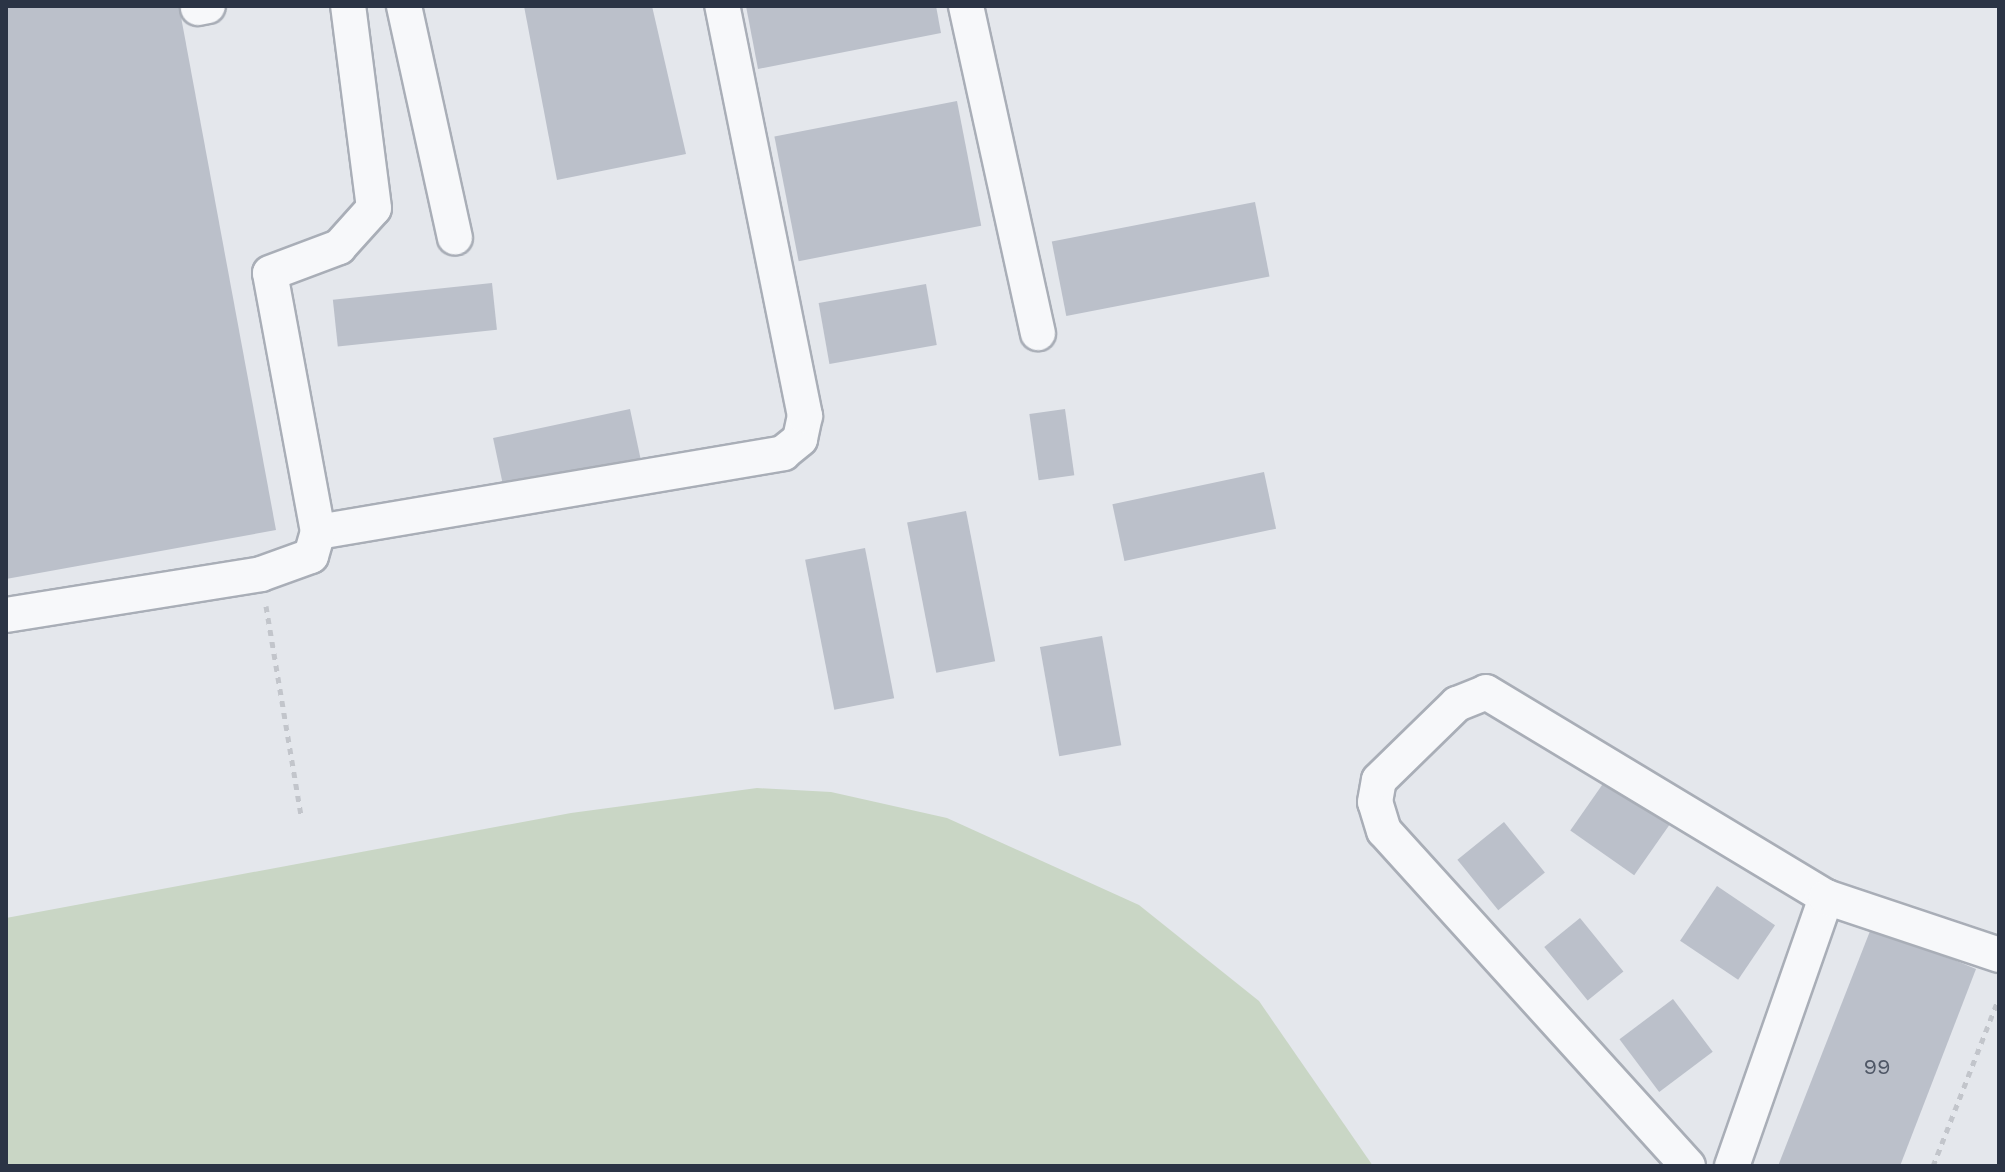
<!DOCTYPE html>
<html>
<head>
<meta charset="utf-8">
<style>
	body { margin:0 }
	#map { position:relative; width:2005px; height:1172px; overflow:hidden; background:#e4e7ec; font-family:"Work Sans",sans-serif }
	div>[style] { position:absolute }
	.green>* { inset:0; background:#c9d6c5 }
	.building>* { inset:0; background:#bbc0ca; transform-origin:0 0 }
	.path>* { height:5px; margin-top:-2.5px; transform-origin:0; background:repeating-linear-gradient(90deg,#c2c5cb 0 6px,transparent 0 12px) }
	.roads { filter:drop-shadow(2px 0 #a9aeb7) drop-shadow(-2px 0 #a9aeb7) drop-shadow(0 2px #a9aeb7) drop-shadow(0 -2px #a9aeb7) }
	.minor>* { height:34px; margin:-17px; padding:0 17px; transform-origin:17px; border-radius:17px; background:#f7f8fa }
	span { translate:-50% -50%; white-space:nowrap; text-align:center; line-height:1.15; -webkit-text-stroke:6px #f4f6f9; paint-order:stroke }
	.number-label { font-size:22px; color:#4f5766 }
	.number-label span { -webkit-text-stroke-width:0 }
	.frame { position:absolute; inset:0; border:8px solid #2b3445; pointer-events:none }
</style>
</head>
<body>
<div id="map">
	<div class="green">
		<i style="clip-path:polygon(757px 788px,831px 792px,947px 818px,1139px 905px,1259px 1001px,1373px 1166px,6px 1166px,6px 918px,571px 813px)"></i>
	</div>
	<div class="building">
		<i style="clip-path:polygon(6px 6px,179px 6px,276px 530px,6px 579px)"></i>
		<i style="clip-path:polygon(524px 6px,652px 6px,686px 154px,557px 180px)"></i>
		<i style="clip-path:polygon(746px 6px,936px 6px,941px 33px,758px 69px)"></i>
		<i style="left:957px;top:101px;width:127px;height:186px;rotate:79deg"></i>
		<i style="left:1255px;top:202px;width:76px;height:207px;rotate:79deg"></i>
		<i style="left:492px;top:283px;width:47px;height:160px;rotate:84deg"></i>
		<i style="left:926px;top:284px;width:62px;height:109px;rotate:80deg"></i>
		<i style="left:630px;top:409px;width:55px;height:140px;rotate:78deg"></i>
		<i style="left:1065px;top:409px;width:67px;height:36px;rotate:82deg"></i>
		<i style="left:1264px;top:472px;width:58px;height:155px;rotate:78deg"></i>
		<i style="left:966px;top:511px;width:153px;height:60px;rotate:79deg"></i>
		<i style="left:865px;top:548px;width:153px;height:61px;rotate:79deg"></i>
		<i style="left:1102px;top:636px;width:111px;height:63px;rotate:80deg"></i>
		<i style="left:1607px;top:778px;width:78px;height:64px;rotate:35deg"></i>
		<i style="left:1504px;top:822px;width:65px;height:60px;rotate:51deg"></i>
		<i style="left:1717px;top:886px;width:70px;height:66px;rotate:34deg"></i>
		<i style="left:1580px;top:918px;width:69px;height:46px;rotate:51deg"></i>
		<i style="clip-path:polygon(1872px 926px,1976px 969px,1900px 1166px,1778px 1166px)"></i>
		<i style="left:1673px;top:999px;width:66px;height:67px;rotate:53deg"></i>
	</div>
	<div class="path">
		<i style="left:266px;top:606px;width:213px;rotate:80.5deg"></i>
		<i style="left:1933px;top:1166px;width:180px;rotate:-68.6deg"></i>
	</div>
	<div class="roads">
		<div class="minor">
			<i style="left:404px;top:6px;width:237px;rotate:77.6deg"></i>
			<i style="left:966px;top:6px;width:335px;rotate:77.6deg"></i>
			<i style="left:198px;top:8px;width:10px;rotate:-11deg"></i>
			<i style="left:318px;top:532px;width:472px;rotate:-9.6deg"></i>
			<i style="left:783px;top:453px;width:22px;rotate:-39deg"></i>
			<i style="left:800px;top:439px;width:24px;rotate:-78deg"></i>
			<i style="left:805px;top:416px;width:418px;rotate:-101.4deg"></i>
			<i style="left:6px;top:615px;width:258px;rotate:-9.1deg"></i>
			<i style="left:261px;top:574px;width:53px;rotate:-19.8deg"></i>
			<i style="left:311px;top:556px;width:25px;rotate:-74deg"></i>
			<i style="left:318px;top:532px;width:263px;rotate:-100.5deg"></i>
			<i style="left:270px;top:273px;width:74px;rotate:-20.6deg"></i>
			<i style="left:339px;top:247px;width:52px;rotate:-48.1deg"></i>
			<i style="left:374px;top:208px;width:204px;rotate:-97.3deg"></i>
			<i style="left:1688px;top:1166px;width:452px;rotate:-132.2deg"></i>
			<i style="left:1384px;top:831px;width:30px;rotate:-107deg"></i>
			<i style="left:1375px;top:802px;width:22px;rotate:-80deg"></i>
			<i style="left:1379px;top:780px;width:109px;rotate:-44.3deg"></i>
			<i style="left:1457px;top:704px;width:31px;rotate:-22deg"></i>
			<i style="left:1486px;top:692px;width:397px;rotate:31.1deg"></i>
			<i style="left:1732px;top:1166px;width:285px;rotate:-70.7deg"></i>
			<i style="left:1826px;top:897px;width:182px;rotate:18.5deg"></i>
		</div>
	</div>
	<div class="number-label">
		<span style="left:1877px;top:1067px">99</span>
	</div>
	<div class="frame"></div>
</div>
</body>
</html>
